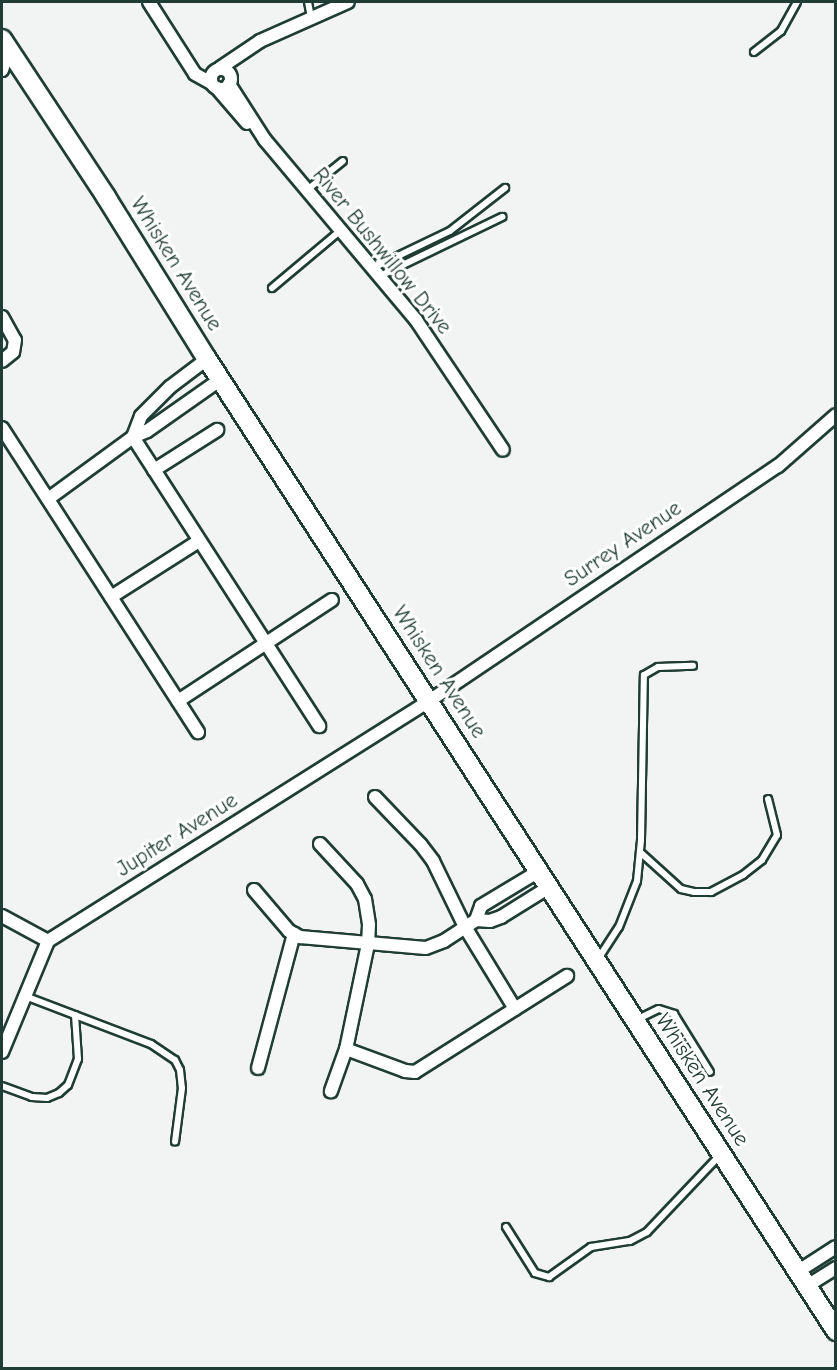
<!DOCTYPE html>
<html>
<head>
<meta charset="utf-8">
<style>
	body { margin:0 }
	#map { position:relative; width:837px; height:1370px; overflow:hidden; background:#f2f3f3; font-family:"Comic Neue",sans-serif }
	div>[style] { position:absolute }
	.roads { filter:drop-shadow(2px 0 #1f3d34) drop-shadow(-2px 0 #1f3d34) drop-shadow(0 2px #1f3d34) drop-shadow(0 -2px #1f3d34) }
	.lane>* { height:6px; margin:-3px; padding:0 3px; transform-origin:3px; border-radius:3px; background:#fff }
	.street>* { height:12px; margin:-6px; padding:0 6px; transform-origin:6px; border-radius:6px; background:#fff }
	.street>.ring { margin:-6px; padding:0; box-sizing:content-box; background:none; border:12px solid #fff; border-radius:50% }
	.secondary>* { height:18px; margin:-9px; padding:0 9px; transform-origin:9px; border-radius:9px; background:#fff }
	span { translate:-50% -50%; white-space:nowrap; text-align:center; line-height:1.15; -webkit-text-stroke:6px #fff; paint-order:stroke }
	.street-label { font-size:22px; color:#1f3d34 }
	.frame { position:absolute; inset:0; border:3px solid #1f3d34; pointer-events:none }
</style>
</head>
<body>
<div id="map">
	<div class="roads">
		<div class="lane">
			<i style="left:308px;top:2px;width:16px;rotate:79deg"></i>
			<i style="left:754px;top:52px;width:34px;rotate:-38deg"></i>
			<i style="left:781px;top:31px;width:33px;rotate:-61deg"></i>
			<i style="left:307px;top:190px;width:46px;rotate:-38.9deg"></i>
			<i style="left:373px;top:268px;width:85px;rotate:-25.7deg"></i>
			<i style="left:450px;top:231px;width:70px;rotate:-38deg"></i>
			<i style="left:380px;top:276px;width:136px;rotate:-25.8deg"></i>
			<i style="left:272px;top:288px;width:89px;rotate:-40deg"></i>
			<i style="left:640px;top:852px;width:55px;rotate:42.1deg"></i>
			<i style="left:681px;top:889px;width:13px;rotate:13deg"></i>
			<i style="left:694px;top:892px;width:17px"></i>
			<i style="left:711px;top:892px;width:36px;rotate:-28deg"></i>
			<i style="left:743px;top:875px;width:24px;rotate:-38deg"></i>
			<i style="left:762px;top:860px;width:29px;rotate:-59deg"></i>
			<i style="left:777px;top:835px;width:37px;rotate:-104deg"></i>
			<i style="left:598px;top:959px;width:38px;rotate:-57deg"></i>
			<i style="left:619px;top:927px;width:49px;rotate:-68.6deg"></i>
			<i style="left:637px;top:881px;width:41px;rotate:-84.4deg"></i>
			<i style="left:641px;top:840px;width:165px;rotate:-89deg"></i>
			<i style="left:644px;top:675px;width:16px;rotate:-30deg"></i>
			<i style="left:658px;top:667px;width:35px;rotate:-2deg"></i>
			<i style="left:25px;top:996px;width:135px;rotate:20.9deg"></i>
			<i style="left:151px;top:1044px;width:29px;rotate:34deg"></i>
			<i style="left:175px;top:1060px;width:11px;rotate:63deg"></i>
			<i style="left:180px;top:1070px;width:18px;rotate:84deg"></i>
			<i style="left:182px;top:1088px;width:54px;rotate:97.4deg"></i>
			<i style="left:636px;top:1020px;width:25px;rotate:-26deg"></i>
			<i style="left:659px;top:1009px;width:16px;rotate:18deg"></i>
			<i style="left:674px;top:1014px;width:68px;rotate:58.2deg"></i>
			<i style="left:2px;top:1086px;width:32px;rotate:20deg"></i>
			<i style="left:32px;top:1097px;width:15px;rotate:4deg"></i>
			<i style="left:47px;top:1098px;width:13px;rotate:-23deg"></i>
			<i style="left:59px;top:1093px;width:12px;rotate:-42deg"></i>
			<i style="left:68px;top:1085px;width:28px;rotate:-69deg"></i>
			<i style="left:78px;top:1059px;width:44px;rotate:-93.9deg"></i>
			<i style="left:506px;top:1227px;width:54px;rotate:57.8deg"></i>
			<i style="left:535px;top:1273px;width:15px;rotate:16deg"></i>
			<i style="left:549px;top:1277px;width:52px;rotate:-35.5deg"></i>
			<i style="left:591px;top:1247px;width:39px;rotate:-9deg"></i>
			<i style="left:630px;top:1241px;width:19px;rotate:-28deg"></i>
			<i style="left:647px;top:1232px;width:105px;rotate:-46.5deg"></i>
		</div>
		<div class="street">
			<i style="left:149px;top:2px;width:85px;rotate:57.4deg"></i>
			<i style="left:195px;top:74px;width:18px;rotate:29deg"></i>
			<i style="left:220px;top:68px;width:48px;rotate:-34deg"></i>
			<i style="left:260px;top:41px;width:96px;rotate:-23.9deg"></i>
			<i class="ring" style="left:211px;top:69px;width:8px;height:8px"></i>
			<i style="left:2px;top:70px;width:21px;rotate:-71deg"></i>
			<i style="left:229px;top:84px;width:67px;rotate:57.3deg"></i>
			<i style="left:265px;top:140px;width:235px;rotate:50deg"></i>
			<i style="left:416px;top:320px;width:156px;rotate:56.2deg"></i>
			<i style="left:217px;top:88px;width:46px;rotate:49.4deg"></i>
			<i style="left:2px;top:317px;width:26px;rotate:61deg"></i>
			<i style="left:15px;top:340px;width:12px;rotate:99deg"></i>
			<i style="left:13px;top:352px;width:14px;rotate:141deg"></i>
			<i style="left:2px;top:428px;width:362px;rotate:57.2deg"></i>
			<i style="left:133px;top:437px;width:344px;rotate:57.2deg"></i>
			<i style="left:133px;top:437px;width:22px;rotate:-69deg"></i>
			<i style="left:141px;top:416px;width:41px;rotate:-45deg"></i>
			<i style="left:170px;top:387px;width:46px;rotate:-37.1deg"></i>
			<i style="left:154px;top:470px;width:75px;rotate:-32.4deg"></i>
			<i style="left:48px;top:499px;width:105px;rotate:-36.1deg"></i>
			<i style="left:133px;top:437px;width:15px;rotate:-23deg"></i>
			<i style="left:147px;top:431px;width:90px;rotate:-35.1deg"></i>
			<i style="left:111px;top:597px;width:104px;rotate:-32.5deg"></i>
			<i style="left:178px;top:701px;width:184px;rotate:-33.3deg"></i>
			<i style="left:375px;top:797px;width:66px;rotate:46.2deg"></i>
			<i style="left:421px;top:845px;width:20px;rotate:53deg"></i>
			<i style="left:433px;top:861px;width:73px;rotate:64.1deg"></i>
			<i style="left:465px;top:927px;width:96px;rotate:58.6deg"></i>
			<i style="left:320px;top:844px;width:54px;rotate:47.2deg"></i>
			<i style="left:357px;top:884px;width:17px;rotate:62deg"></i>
			<i style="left:365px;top:899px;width:26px;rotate:81deg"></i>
			<i style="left:369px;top:925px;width:19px;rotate:93deg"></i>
			<i style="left:368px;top:944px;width:107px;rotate:101.8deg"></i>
			<i style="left:346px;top:1049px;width:45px;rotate:109.7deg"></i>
			<i style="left:254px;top:890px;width:54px;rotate:49.5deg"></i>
			<i style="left:289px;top:931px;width:13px;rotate:29deg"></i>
			<i style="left:300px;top:937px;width:126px;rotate:5deg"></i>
			<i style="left:426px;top:948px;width:19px;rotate:-21deg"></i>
			<i style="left:444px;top:941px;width:38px;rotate:-33deg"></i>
			<i style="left:476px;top:920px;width:15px;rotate:-70deg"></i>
			<i style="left:481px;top:906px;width:68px;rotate:-31.1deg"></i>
			<i style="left:2px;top:916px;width:52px;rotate:28.5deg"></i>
			<i style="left:476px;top:920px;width:14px;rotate:4deg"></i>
			<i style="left:490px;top:921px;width:12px;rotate:-20deg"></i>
			<i style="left:501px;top:917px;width:57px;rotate:-32deg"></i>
			<i style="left:346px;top:1049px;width:63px;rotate:20.4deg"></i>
			<i style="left:405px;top:1071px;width:10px;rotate:6deg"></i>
			<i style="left:415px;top:1072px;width:180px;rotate:-32.3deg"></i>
			<i style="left:2px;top:1052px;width:120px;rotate:-67.5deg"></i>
			<i style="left:48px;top:941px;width:450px;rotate:-32.2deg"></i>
			<i style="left:429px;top:701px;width:421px;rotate:-34deg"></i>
			<i style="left:778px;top:466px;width:77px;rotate:-41.3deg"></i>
			<i style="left:258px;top:1068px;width:139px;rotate:-75deg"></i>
			<i style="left:797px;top:1272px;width:46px;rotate:-32.7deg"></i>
			<i style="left:807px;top:1286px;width:34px;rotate:-32deg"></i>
		</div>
		<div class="secondary">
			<i style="left:2px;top:39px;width:189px;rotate:56.6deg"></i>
			<i style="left:106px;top:197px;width:191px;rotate:58.1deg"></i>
			<i style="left:207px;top:359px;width:1158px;rotate:57.09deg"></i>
		</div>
	</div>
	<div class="street-label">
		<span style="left:382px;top:251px;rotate:51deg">River Bushwillow Drive</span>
		<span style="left:176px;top:264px;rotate:58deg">Whisken Avenue</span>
		<span style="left:623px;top:544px;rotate:-34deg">Surrey Avenue</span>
		<span style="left:439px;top:672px;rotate:57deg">Whisken Avenue</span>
		<span style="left:177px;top:835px;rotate:-32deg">Jupiter Avenue</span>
		<span style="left:702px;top:1080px;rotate:57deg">Whisken Avenue</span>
	</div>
	<div class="frame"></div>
</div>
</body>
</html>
